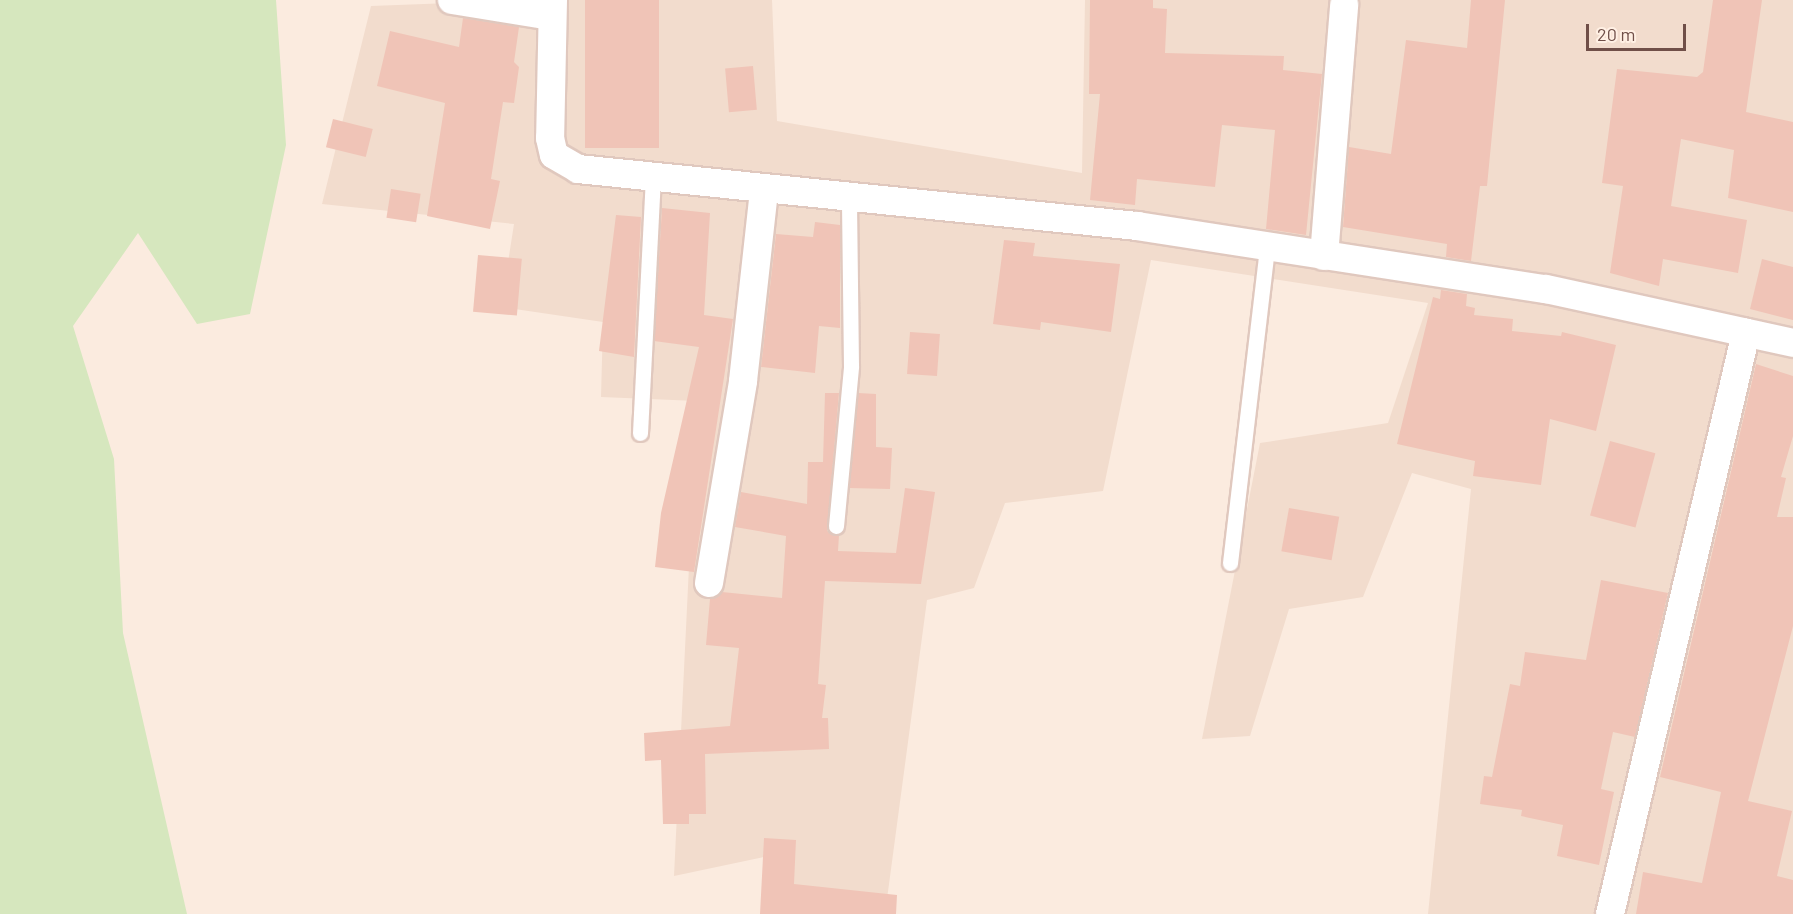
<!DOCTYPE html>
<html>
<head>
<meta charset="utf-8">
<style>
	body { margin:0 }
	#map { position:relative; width:1793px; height:914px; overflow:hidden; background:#fbebdf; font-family:Barlow,sans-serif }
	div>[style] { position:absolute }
	.residential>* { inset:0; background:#f2dccd }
	.green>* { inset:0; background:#d6e7be }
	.building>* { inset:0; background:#f0c4b7; transform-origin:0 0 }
	.roads { filter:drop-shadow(2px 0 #e0c8be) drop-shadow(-2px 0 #e0c8be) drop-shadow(0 2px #e0c8be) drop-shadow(0 -2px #e0c8be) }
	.lane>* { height:15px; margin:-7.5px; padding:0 7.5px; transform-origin:7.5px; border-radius:7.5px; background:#fff }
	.street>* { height:28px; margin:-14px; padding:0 14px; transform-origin:14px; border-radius:14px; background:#fff }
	span { translate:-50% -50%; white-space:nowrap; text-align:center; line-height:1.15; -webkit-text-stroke:4.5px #fff0e4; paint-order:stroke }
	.scale { position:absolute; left:1586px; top:24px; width:100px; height:27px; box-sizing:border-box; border:3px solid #704f48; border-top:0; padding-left:8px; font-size:18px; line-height:21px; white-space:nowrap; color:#704f48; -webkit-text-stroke:4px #fff0e4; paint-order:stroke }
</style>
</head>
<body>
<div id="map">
	<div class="residential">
		<i style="clip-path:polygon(529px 0,772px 0,777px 121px,1082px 173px,1085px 0,1793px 0,1793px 914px,1428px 914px,1471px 489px,1412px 473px,1363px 597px,1289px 609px,1250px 736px,1202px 739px,1260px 443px,1388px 423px,1428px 303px,1151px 260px,1103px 491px,1005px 503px,974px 588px,927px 600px,885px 914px,771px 914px,773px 855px,674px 876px,697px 401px,601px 397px,603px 322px,501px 307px,514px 224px,322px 204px,371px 6px)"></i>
	</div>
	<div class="green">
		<i style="clip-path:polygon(0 0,276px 0,286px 145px,250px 314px,197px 324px,138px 233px,73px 326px,114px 459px,123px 633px,187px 914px,0 914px)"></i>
	</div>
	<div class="building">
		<i style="left:585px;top:0;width:74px;height:148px"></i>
		<i style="clip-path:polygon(1090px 0,1153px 0,1153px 8px,1167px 9px,1165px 53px,1284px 56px,1283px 70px,1322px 74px,1306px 235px,1266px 229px,1275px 130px,1222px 125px,1215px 187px,1137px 179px,1135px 205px,1090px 200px,1100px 94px,1089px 94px)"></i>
		<i style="clip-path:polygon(1471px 0,1505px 0,1487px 186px,1480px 186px,1471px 261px,1446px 257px,1447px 244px,1343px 227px,1349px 147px,1391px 154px,1406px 40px,1467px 48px)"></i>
		<i style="clip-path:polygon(1713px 0,1762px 0,1746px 112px,1793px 122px,1793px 212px,1728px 198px,1734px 150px,1681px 139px,1671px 206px,1747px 220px,1738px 273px,1663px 259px,1659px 286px,1610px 273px,1623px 186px,1602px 183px,1617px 69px,1697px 77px,1703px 72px)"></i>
		<i style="clip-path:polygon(463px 18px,519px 27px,514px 62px,519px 67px,514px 103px,503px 102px,491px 179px,500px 181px,490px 229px,427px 216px,445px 103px,377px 86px,390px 31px,459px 47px)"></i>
		<i style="left:753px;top:66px;width:44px;height:28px;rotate:85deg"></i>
		<i style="left:333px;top:119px;width:41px;height:29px;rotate:14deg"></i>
		<i style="left:391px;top:189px;width:30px;height:29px;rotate:9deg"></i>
		<i style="clip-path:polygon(662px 208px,710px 213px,704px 315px,733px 319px,694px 572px,655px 567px,661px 513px,699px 347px,654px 341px)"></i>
		<i style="clip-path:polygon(616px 215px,641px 217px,634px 357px,599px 351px)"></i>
		<i style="clip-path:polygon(815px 222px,840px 225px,840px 328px,819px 326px,815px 373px,761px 367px,776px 234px,813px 237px)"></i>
		<i style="clip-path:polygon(1004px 240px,1035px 243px,1033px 256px,1120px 264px,1111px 332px,1041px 322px,1040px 330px,993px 324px)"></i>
		<i style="left:478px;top:255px;width:44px;height:57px;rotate:5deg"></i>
		<i style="clip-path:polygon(1762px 259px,1793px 267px,1793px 320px,1750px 309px)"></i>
		<i style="clip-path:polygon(1441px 290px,1467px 294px,1466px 306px,1475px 308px,1474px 315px,1513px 319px,1512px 331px,1561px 336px,1562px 332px,1616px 345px,1596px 431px,1550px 419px,1541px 485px,1473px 476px,1475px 461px,1397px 444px,1433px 297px,1440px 299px)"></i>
		<i style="left:910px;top:332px;width:30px;height:42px;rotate:4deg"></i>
		<i style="clip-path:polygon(1756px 364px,1793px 376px,1793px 436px,1781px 477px,1786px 478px,1777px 517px,1793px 517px,1793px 626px,1748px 801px,1792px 811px,1777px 876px,1793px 880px,1793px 914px,1636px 914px,1643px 872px,1702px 883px,1721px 792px,1660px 777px)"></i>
		<i style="clip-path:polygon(825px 393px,839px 393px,827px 531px,839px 535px,838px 551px,896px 553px,905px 488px,935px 492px,921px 584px,825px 581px,818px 684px,826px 685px,822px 718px,828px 718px,829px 749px,705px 754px,706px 814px,689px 814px,689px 824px,663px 824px,661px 760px,645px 761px,644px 733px,730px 726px,739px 648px,706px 645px,710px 599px,722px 592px,782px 598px,786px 536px,735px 527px,741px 492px,807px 504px,808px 462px,823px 462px)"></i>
		<i style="clip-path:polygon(858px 393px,876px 394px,876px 447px,892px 448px,890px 489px,849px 488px)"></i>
		<i style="left:1610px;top:441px;width:47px;height:77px;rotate:15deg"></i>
		<i style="left:1289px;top:508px;width:51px;height:44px;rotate:10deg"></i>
		<i style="clip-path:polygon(1601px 580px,1668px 593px,1635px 737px,1613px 732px,1601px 789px,1614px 792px,1599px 865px,1557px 856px,1563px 825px,1521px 816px,1522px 810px,1480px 804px,1484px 776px,1492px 777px,1510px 684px,1520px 686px,1525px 652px,1586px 660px)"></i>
		<i style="clip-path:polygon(764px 838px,796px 840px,794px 884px,897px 895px,896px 914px,760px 914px)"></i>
	</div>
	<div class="roads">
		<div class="lane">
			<i style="left:640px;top:433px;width:254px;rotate:-87.1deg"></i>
			<i style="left:836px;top:526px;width:161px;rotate:-84.6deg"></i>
			<i style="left:851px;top:366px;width:167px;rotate:-90.7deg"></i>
			<i style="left:1230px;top:563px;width:319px;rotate:-83.3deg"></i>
		</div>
		<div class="street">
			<i style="left:452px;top:0;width:100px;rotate:9.2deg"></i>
			<i style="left:553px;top:0;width:138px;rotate:91.2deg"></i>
			<i style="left:550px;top:138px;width:17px;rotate:77deg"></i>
			<i style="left:554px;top:155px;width:28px;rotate:30deg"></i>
			<i style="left:578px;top:169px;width:562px;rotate:5.82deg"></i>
			<i style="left:1137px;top:226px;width:414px;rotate:8.8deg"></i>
			<i style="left:1546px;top:289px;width:253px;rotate:12.3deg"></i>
			<i style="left:1324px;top:256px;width:252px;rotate:-85.4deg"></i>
			<i style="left:709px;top:583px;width:205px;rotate:-80.4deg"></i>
			<i style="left:743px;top:381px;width:191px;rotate:-83.7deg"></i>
			<i style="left:1610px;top:914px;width:597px;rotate:-76.83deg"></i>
		</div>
	</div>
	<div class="scale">20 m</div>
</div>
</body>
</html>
